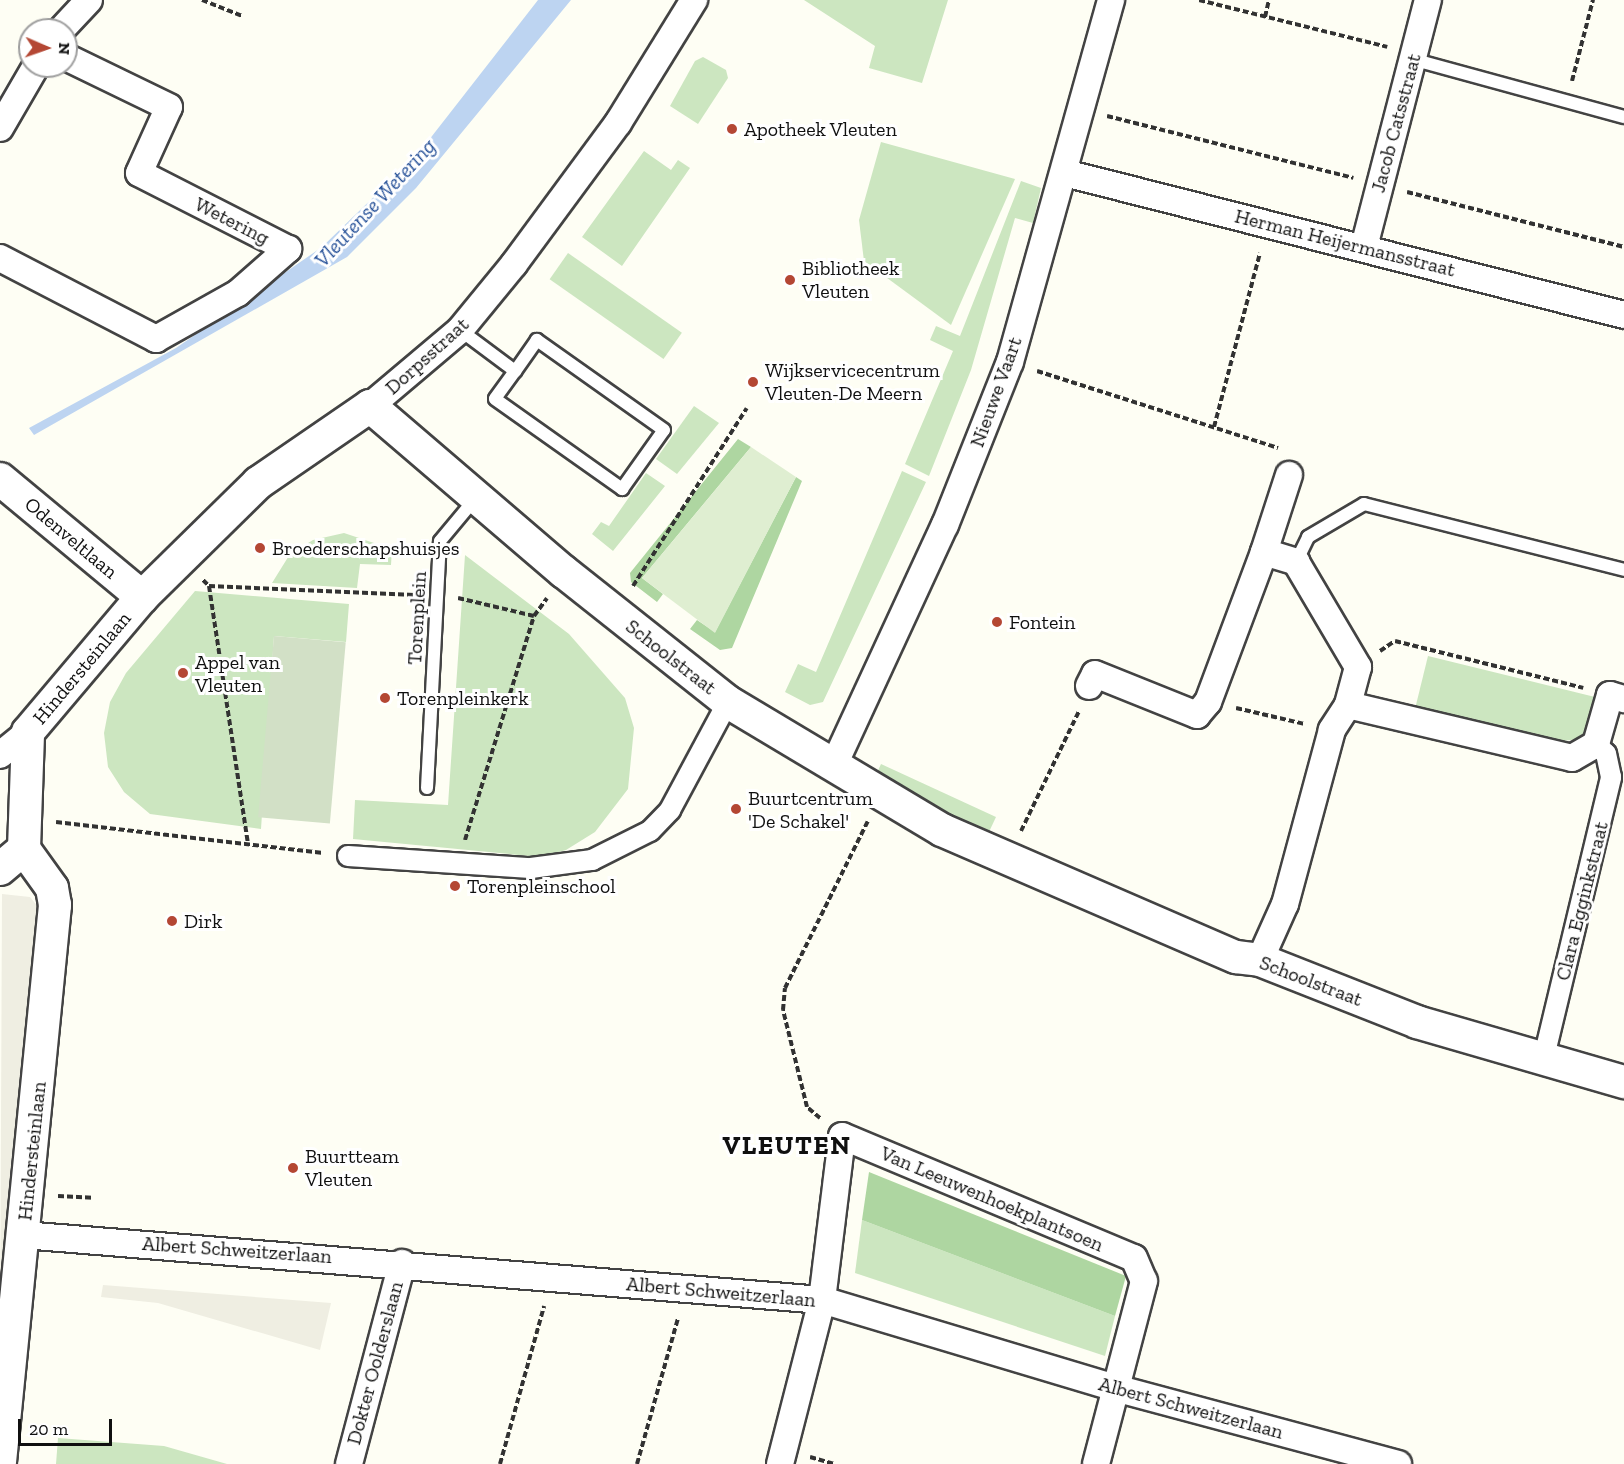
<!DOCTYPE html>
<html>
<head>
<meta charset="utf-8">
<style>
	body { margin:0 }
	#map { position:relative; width:1624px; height:1464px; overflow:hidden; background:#fefef4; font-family:"Zilla Slab",serif }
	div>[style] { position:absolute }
	.green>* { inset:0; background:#cce6c0; transform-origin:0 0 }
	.forest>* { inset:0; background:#aed6a1 }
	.cemetery>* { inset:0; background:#d2e0c6; transform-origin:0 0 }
	.pitch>* { inset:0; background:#dfeed1 }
	.plaza>* { inset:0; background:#efeee2 }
	.water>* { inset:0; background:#bdd4f1 }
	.path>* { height:4px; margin-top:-2px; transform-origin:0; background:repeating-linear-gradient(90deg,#323232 0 6px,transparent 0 9px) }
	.roads { filter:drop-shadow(2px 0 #434343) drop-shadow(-2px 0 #434343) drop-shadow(0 2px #434343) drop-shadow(0 -2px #434343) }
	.service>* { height:12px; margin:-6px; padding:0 6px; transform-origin:6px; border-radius:6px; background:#fff }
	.pedestrian>* { height:20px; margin:-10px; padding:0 10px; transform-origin:10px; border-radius:10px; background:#fff }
	.minor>* { height:26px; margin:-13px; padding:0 13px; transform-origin:13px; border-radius:13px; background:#fff }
	.tertiary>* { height:32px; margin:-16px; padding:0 16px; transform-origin:16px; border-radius:16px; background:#fff }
	.dots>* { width:16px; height:16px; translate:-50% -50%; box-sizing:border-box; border:3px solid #fff; border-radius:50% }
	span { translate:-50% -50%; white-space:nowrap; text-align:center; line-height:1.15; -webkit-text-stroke:6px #fff; paint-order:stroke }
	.street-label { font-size:20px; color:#101010 }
	.poi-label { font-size:20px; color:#101010 }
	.left { translate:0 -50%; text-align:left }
	.water-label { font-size:21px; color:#244f97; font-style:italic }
	.district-label { font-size:26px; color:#101010; font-weight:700; letter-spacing:1.5px }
	.north { position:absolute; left:18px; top:18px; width:60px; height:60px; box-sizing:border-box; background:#fff; border:2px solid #9f9f9f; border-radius:50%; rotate:92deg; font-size:16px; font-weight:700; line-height:24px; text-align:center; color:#101010 }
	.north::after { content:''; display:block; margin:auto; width:21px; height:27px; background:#b44734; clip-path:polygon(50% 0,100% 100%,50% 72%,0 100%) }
	.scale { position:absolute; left:18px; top:1419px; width:94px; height:27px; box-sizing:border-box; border:3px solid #101010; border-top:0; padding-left:8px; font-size:18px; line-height:21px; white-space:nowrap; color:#101010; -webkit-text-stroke:4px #fff; paint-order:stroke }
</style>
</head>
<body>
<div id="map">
	<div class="green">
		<i style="clip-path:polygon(804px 0,948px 0,922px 83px,869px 68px,875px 46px)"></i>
		<i style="clip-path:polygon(703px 57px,726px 70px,728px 78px,698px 124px,670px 106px,695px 61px)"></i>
		<i style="clip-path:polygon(881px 142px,1015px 179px,951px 325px,864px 261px,859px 220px)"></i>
		<i style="clip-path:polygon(644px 151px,671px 170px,678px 160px,690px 168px,622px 266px,582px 237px)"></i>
		<i style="clip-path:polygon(1021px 181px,1041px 188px,1033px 223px,1015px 218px,971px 370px,929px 476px,905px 464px,953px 351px,930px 340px,936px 326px,960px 336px)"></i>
		<i style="left:568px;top:253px;width:139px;height:32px;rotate:35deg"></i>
		<i style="clip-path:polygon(694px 406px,719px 423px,677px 474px,656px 459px)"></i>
		<i style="clip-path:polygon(902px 471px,926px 482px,823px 702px,810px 705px,785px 692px,798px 664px,816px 672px)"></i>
		<i style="clip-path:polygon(646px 473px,665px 486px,613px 551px,592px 534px,601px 522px,609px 526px)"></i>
		<i style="clip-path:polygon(344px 533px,392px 549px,391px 565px,360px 564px,357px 588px,272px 583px,290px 554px,313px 540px)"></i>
		<i style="clip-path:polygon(465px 555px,569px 634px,625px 698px,634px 728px,628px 789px,595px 832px,566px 850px,540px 857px,353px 839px,355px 800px,448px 805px)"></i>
		<i style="clip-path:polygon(195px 591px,349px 604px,346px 642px,274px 636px,261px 829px,150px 814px,124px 792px,108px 767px,104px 733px,110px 702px,126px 673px)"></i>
		<i style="clip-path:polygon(1428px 656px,1595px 697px,1590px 727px,1579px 739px,1553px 742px,1415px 709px)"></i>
		<i style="clip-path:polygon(881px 764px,996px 817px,988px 834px,875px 777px)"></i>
		<i style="clip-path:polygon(862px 1220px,1115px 1316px,1105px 1356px,855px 1273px)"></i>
		<i style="clip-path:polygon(58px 1438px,164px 1446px,227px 1464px,56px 1464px)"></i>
	</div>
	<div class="forest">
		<i style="clip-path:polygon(738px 439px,751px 447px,642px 578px,663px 594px,657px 602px,631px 582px,630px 573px)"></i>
		<i style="clip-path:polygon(796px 477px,802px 481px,732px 648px,720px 650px,690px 629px,697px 620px,715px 632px)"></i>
		<i style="clip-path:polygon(869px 1172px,1126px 1276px,1115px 1316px,862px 1220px)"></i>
	</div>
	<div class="cemetery">
		<i style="left:274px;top:636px;width:72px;height:182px;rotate:5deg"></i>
	</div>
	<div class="pitch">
		<i style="clip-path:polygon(751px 447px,796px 477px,715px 633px,642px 578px)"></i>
	</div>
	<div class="plaza">
		<i style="clip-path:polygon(2px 894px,30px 897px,39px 908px,0 1351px)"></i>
		<i style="clip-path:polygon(103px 1285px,331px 1303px,320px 1350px,158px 1303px,101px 1297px)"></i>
	</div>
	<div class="water">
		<i style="clip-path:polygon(538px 0,571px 0,416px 188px,347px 257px,34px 435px,29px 428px,176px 348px,322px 247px,418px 154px)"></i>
	</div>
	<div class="path">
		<i style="left:202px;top:0;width:43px;rotate:21.8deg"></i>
		<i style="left:1199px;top:0;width:194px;rotate:14deg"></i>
		<i style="left:1265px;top:17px;width:17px;rotate:-77deg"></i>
		<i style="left:1572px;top:81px;width:84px;rotate:-75.5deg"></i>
		<i style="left:1107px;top:116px;width:254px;rotate:14.1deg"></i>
		<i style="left:1407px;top:192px;width:224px;rotate:14.2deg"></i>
		<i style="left:1037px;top:371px;width:253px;rotate:17.7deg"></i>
		<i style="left:1214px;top:427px;width:180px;rotate:-75.2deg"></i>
		<i style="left:203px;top:580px;width:8px;rotate:45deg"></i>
		<i style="left:209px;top:586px;width:206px;rotate:2.5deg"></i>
		<i style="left:209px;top:586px;width:260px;rotate:81.4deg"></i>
		<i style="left:633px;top:586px;width:211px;rotate:-57.4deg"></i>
		<i style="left:458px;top:598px;width:78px;rotate:13.3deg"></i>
		<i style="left:1380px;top:651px;width:18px;rotate:-34deg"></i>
		<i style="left:1395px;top:641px;width:194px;rotate:14deg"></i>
		<i style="left:1236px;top:708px;width:71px;rotate:13.1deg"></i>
		<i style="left:56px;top:822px;width:269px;rotate:6.6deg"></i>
		<i style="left:1021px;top:831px;width:133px;rotate:-64.2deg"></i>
		<i style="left:465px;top:840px;width:234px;rotate:-72.9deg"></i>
		<i style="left:534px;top:616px;width:22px;rotate:-54deg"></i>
		<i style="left:820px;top:1118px;width:17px;rotate:-140deg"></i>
		<i style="left:807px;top:1107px;width:100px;rotate:-103.9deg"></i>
		<i style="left:783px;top:1010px;width:22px;rotate:-85deg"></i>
		<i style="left:785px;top:988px;width:186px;rotate:-63.6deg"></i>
		<i style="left:58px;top:1196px;width:35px;rotate:3deg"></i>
		<i style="left:810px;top:1457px;width:26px;rotate:16deg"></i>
		<i style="left:500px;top:1464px;width:164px;rotate:-74.4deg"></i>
		<i style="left:637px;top:1464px;width:152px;rotate:-74.3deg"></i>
	</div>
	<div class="roads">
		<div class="service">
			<i style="left:1412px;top:59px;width:220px;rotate:15.3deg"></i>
			<i style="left:460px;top:330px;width:69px;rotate:36.7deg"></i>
			<i style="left:515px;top:371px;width:34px;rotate:126deg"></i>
			<i style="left:495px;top:399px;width:156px;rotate:35.3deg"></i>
			<i style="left:622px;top:489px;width:72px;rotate:-54.6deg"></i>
			<i style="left:664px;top:430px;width:156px;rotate:-144.7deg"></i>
			<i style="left:537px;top:340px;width:38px;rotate:125deg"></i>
			<i style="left:1296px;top:562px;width:28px;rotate:-64deg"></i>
			<i style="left:1308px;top:537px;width:65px;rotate:-30.5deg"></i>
			<i style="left:1364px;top:504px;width:268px;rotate:14.2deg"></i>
			<i style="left:427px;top:788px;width:247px;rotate:-87deg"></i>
			<i style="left:440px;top:541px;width:55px;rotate:-50.2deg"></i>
		</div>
		<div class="pedestrian">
			<i style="left:348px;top:856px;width:183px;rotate:3.8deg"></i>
			<i style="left:531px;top:868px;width:62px;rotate:-7.5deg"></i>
			<i style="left:592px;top:860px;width:65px;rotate:-26.6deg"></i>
			<i style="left:650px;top:831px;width:29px;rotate:-46deg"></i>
			<i style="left:670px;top:810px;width:123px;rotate:-61.8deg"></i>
			<i style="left:1543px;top:1061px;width:292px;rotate:-76.5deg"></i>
			<i style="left:1611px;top:777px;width:24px;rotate:-102deg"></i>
			<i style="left:1606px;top:754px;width:14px;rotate:-135deg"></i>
		</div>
		<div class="minor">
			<i style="left:61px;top:30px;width:41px;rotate:-47deg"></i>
			<i style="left:0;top:128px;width:72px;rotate:-59.9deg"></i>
			<i style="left:1065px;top:173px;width:577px;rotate:14.25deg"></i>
			<i style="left:1364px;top:247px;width:255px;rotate:-75.5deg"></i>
			<i style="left:0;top:258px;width:176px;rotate:27.4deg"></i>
			<i style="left:156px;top:339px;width:94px;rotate:-29.3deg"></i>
			<i style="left:238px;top:293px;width:67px;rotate:-41.3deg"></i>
			<i style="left:288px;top:249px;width:167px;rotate:-153deg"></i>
			<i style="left:139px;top:173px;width:72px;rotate:-65.6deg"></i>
			<i style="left:169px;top:107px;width:114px;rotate:-154.1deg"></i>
			<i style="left:370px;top:406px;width:118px;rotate:-40.2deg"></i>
			<i style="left:460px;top:330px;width:85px;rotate:-50.7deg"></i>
			<i style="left:514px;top:264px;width:175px;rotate:-53.6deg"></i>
			<i style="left:618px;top:123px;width:145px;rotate:-58.3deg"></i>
			<i style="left:1264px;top:552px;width:81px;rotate:-72deg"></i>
			<i style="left:1089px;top:686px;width:13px;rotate:-63deg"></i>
			<i style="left:1095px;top:674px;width:110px;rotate:21.9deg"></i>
			<i style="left:1197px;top:715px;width:17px;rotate:-50deg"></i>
			<i style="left:1208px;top:702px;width:160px;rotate:-69.5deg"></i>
			<i style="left:1264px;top:552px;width:34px;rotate:17deg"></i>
			<i style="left:1296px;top:562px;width:122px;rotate:59.4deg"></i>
			<i style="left:1358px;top:667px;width:39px;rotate:105deg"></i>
			<i style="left:1348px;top:705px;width:30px;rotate:123deg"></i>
			<i style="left:1332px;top:730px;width:180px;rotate:105.1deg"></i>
			<i style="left:1285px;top:904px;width:61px;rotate:114.1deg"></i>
			<i style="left:1348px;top:705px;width:230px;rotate:13.3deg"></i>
			<i style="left:1572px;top:758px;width:28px;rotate:-30deg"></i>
			<i style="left:1596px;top:744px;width:51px;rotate:-74.1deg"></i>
			<i style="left:1610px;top:695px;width:15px;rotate:16deg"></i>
			<i style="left:0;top:755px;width:36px;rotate:-39deg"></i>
			<i style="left:833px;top:767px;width:267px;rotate:-65.2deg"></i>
			<i style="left:945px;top:525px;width:175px;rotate:-68.3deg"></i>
			<i style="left:1010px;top:362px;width:376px;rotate:-74.4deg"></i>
			<i style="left:23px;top:1235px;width:802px;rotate:4.65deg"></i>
			<i style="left:822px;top:1300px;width:306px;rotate:16.7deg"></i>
			<i style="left:1115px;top:1388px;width:293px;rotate:15deg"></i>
			<i style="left:349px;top:1464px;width:208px;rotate:-75.2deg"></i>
			<i style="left:780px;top:1464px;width:169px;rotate:-75.6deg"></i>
			<i style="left:822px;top:1300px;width:165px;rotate:-83deg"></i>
			<i style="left:842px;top:1136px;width:316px;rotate:22.7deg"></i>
			<i style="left:1134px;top:1258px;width:25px;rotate:67deg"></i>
			<i style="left:1144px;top:1281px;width:189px;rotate:104.7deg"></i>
		</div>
		<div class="tertiary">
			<i style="left:0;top:479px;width:185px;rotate:39.7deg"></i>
			<i style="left:0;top:869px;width:31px;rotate:-40deg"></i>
			<i style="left:0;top:1462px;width:560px;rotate:-84.36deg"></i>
			<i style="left:55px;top:905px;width:17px;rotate:-100deg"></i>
			<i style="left:52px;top:888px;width:48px;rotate:-125.7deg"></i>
			<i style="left:24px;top:849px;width:117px;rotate:-88deg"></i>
			<i style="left:28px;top:732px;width:177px;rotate:-49.8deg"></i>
			<i style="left:142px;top:597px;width:163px;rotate:-44.5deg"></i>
			<i style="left:258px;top:483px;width:136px;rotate:-34.5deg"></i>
			<i style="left:370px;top:406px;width:255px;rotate:40.6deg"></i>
			<i style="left:564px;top:572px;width:209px;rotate:38.4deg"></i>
			<i style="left:728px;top:702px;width:249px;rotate:30.9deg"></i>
			<i style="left:942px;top:830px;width:320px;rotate:23.4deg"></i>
			<i style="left:1236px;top:957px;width:24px;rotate:7deg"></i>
			<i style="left:1260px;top:960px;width:169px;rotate:21.5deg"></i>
			<i style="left:1417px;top:1022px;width:216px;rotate:16.2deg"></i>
		</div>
	</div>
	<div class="dots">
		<i style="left:732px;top:129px;background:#b44734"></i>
		<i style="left:790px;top:280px;background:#b44734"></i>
		<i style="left:753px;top:382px;background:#b44734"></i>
		<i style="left:260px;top:548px;background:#b44734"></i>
		<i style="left:997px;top:622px;background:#b44734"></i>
		<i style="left:183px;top:673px;background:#b44734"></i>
		<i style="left:385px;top:698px;background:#b44734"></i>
		<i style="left:736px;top:809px;background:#b44734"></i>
		<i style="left:455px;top:886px;background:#b44734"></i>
		<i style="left:172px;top:921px;background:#b44734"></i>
		<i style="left:293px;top:1168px;background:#b44734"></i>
	</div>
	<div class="street-label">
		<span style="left:1396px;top:123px;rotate:-75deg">Jacob Catsstraat</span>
		<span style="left:232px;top:221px;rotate:27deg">Wetering</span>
		<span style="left:1345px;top:243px;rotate:14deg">Herman Heijermansstraat</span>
		<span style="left:427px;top:356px;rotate:-42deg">Dorpsstraat</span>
		<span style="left:996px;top:392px;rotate:-70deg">Nieuwe Vaart</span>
		<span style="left:71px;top:538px;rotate:40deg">Odenveltlaan</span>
		<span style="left:417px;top:618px;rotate:-87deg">Torenplein</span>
		<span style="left:671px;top:657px;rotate:38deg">Schoolstraat</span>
		<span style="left:82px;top:668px;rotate:-50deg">Hindersteinlaan</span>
		<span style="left:1582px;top:901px;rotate:-76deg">Clara Egginkstraat</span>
		<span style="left:1311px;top:981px;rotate:21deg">Schoolstraat</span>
		<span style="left:32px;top:1151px;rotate:-84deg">Hindersteinlaan</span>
		<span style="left:992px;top:1199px;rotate:23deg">Van Leeuwenhoekplantsoen</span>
		<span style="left:237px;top:1250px;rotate:4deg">Albert Schweitzerlaan</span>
		<span style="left:721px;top:1292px;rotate:5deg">Albert Schweitzerlaan</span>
		<span style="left:375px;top:1363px;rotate:-75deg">Dokter Oolderslaan</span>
		<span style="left:1191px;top:1408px;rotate:15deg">Albert Schweitzerlaan</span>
	</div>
	<div class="poi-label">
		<span class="left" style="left:744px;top:129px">Apotheek Vleuten</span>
		<span class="left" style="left:802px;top:280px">Bibliotheek<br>Vleuten</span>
		<span class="left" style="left:765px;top:382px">Wijkservicecentrum<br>Vleuten-De Meern</span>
		<span class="left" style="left:272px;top:548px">Broederschapshuisjes</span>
		<span class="left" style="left:1009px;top:622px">Fontein</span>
		<span class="left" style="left:195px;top:674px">Appel van<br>Vleuten</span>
		<span class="left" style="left:397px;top:698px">Torenpleinkerk</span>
		<span class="left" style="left:748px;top:810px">Buurtcentrum<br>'De Schakel'</span>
		<span class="left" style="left:467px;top:886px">Torenpleinschool</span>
		<span class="left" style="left:184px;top:921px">Dirk</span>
		<span class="left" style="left:305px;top:1168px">Buurtteam<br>Vleuten</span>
	</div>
	<div class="water-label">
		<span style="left:375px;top:203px;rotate:-47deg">Vleutense Wetering</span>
	</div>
	<div class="district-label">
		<span style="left:787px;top:1146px">VLEUTEN</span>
	</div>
	<div class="north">N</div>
	<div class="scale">20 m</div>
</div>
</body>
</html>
